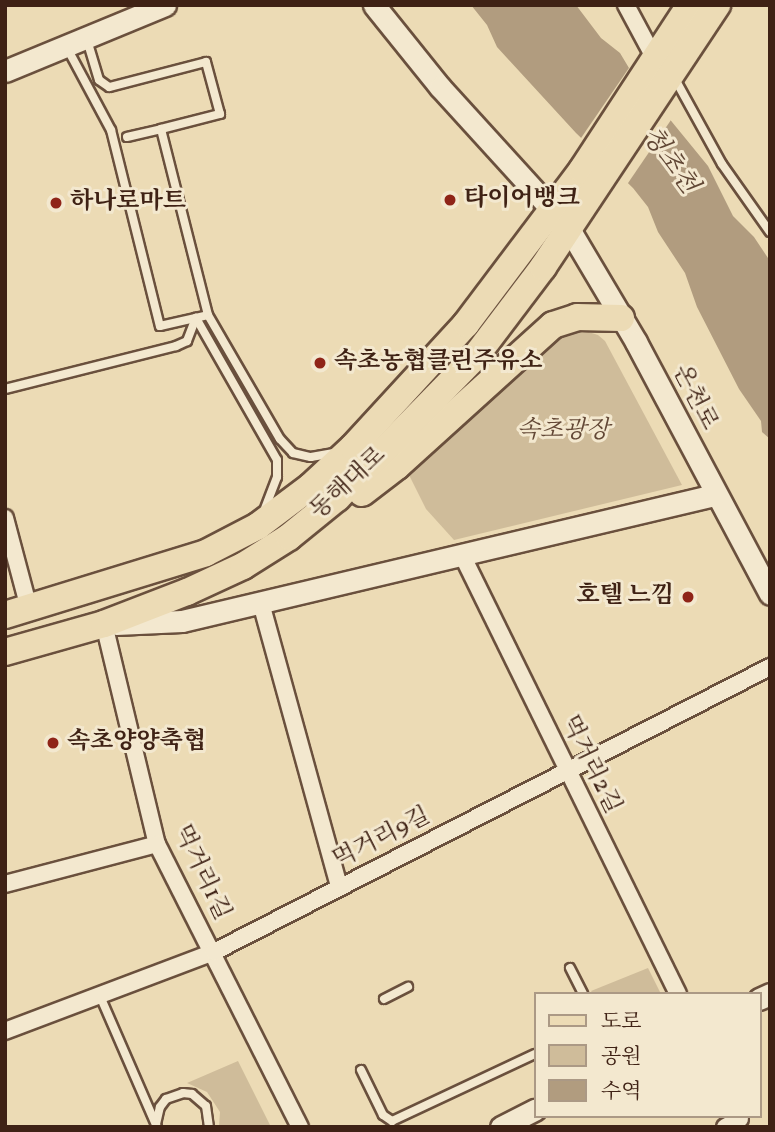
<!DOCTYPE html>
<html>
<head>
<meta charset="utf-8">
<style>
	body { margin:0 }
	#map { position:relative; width:775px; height:1132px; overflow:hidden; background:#ecdbb5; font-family:Vollkorn,"Noto Serif KR",serif }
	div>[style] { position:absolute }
	.green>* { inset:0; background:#cfbc9a }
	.water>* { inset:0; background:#b19c7f }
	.pier>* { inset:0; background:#ecdbb5 }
	.roads { filter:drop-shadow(2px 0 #6a503d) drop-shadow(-2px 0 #6a503d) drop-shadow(0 2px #6a503d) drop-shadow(0 -2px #6a503d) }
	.service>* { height:8px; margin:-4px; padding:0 4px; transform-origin:4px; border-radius:4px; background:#f3e8cf }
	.minor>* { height:16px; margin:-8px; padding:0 8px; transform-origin:8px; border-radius:8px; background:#f3e8cf }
	.tertiary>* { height:21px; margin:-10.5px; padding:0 10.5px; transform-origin:10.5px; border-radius:10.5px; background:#f3e8cf }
	.primary>* { height:26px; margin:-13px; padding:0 13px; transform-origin:13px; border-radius:13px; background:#ecdbb5 }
	.dots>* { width:19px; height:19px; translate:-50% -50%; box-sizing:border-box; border:4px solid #f3e8cf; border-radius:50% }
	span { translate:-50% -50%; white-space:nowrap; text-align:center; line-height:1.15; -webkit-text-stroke:6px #f3e8cf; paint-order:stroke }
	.poi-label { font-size:24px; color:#3f2215; font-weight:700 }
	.left { translate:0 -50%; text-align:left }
	.right { translate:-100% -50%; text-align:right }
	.street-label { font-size:24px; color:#3f2215 }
	.park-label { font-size:24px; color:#634836; font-style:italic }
	.water-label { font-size:26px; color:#614735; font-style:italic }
	.frame { position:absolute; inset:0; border:7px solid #3f2215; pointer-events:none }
	.legend { position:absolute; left:534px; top:992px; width:228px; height:126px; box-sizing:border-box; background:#f3e8cf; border:2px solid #ab9985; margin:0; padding:9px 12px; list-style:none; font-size:21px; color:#3f2215 }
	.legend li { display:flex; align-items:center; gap:14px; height:35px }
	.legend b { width:35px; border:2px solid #ab9985 }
</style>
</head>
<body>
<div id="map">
	<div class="green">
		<i style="clip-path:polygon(579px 329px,598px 335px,605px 341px,682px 485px,454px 540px,426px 509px,406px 469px,553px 334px)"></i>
		<i style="clip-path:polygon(648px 968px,661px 994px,593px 994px,591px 991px)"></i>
		<i style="clip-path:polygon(238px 1061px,271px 1127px,219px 1127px,220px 1112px,207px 1092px,187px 1083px)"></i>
	</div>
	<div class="water">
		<i style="clip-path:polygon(471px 5px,576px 5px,601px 38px,620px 53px,632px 73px,708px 166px,733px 216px,754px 237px,770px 261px,770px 439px,762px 432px,761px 421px,739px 389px,697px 307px,685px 273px,658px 232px,648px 207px,633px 188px,576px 133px,497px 47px,487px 25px)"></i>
	</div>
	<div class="pier">
		<i style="clip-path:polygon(631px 65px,673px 117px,626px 186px,579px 141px)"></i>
	</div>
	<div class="roads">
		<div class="service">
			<i style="left:67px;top:48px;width:93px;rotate:61.8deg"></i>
			<i style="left:111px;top:130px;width:202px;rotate:76deg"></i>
			<i style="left:160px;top:326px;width:49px;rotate:-12.9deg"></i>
			<i style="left:208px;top:315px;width:192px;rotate:-104.2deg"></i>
			<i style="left:161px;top:129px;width:61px;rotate:-14.3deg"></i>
			<i style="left:220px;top:114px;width:54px;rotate:-105.1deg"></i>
			<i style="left:206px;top:62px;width:100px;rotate:165.5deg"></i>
			<i style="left:109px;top:87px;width:12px;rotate:-145deg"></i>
			<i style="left:99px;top:80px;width:42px;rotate:-106.7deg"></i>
			<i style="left:675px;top:79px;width:97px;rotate:61.1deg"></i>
			<i style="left:722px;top:164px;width:83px;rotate:54.8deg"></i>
			<i style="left:127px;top:137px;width:35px;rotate:-13deg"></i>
			<i style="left:208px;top:315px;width:143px;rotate:59.9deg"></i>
			<i style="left:280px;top:439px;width:19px;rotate:47deg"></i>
			<i style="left:293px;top:453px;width:18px;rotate:13deg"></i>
			<i style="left:311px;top:457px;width:23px;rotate:-10deg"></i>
			<i style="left:196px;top:318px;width:163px;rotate:60.3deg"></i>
			<i style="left:277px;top:460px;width:17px;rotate:90deg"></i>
			<i style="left:277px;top:477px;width:36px;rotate:111deg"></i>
			<i style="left:5px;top:389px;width:176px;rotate:-14.1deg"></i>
			<i style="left:176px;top:346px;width:12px;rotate:-24deg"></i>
			<i style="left:187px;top:341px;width:25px;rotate:-69deg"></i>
			<i style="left:570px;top:968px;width:29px;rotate:63deg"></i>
			<i style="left:100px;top:996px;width:143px;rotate:66.5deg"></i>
			<i style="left:384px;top:999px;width:27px;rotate:-27deg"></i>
			<i style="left:361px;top:1070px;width:50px;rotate:63.9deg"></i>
			<i style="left:383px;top:1115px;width:11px;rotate:34deg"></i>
			<i style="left:392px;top:1121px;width:158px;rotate:-25.1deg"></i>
			<i style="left:156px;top:1124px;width:17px;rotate:-77deg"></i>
			<i style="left:160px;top:1107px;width:10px;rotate:-53deg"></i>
			<i style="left:166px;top:1099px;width:18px;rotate:-19deg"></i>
			<i style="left:183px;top:1093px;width:9px;rotate:6deg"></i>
			<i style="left:192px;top:1094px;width:18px;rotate:41deg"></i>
			<i style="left:206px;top:1106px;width:21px;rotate:82deg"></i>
		</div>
		<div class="minor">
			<i style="left:626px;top:5px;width:61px;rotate:61.8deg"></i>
			<i style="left:5px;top:518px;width:93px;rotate:75.1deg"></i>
			<i style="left:463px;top:557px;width:487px;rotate:63.8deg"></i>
			<i style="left:261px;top:603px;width:295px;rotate:74.6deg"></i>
			<i style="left:104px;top:624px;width:226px;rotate:76.5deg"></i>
			<i style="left:157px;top:844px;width:317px;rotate:63.2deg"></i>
			<i style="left:5px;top:884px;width:157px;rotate:-14.7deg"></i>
			<i style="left:5px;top:1031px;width:223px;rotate:-20.7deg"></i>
			<i style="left:214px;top:952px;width:625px;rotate:-27.14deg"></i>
			<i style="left:725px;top:1127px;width:17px;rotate:-28deg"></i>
		</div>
		<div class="tertiary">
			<i style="left:374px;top:5px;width:105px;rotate:51.2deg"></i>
			<i style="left:440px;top:87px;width:192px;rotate:47.7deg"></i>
			<i style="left:569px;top:229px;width:131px;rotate:59.3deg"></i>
			<i style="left:636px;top:342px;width:285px;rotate:62deg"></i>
			<i style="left:5px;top:71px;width:173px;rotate:-22.4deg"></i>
			<i style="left:116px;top:624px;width:66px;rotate:-2.6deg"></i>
			<i style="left:182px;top:621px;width:547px;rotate:-13.32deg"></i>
			<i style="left:759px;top:999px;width:12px;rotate:-24deg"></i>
			<i style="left:501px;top:1127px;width:38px;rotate:-27deg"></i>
		</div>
		<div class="primary">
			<i style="left:362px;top:493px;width:44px;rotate:-37.6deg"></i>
			<i style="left:397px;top:466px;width:210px;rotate:-42.1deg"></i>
			<i style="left:553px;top:325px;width:25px;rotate:-18deg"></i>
			<i style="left:577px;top:317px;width:44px;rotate:1.3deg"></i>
			<i style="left:5px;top:615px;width:210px;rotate:-17.1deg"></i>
			<i style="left:206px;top:553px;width:59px;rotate:-27.4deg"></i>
			<i style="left:258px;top:526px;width:66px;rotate:-37deg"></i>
			<i style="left:311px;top:486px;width:57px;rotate:-42.9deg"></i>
			<i style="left:353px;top:447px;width:167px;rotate:-47.4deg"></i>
			<i style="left:466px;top:324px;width:193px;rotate:-53deg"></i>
			<i style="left:582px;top:170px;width:197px;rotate:-56.8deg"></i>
			<i style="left:5px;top:652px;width:103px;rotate:-15.8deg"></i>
			<i style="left:104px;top:624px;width:89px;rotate:-21.1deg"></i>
			<i style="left:187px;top:592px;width:62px;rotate:-24.9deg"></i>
			<i style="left:243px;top:566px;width:54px;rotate:-32.2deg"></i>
			<i style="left:289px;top:537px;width:62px;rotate:-39.1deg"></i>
			<i style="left:337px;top:498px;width:197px;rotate:-45.6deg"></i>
			<i style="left:475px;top:357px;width:113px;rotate:-52.9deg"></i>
			<i style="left:543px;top:267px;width:315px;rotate:-56.4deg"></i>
		</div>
	</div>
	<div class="dots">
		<i style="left:450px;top:200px;background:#8f2418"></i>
		<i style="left:56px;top:203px;background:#8f2418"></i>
		<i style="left:320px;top:363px;background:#8f2418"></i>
		<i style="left:688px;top:597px;background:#8f2418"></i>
		<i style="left:53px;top:743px;background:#8f2418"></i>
	</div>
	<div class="poi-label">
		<span class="left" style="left:464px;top:200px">타이어뱅크</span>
		<span class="left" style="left:70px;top:203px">하나로마트</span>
		<span class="left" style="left:334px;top:363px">속초농협클린주유소</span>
		<span class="right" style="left:674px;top:597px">호텔 느낌</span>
		<span class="left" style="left:67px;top:743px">속초양양축협</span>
	</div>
	<div class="street-label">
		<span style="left:694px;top:398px;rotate:63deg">온천로</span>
		<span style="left:349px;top:484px;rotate:-43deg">동해대로</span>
		<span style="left:590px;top:765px;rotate:64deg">먹거리2길</span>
		<span style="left:382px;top:839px;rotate:-27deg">먹거리9길</span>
		<span style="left:201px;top:873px;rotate:65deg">먹거리1길</span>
	</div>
	<div class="park-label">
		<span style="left:563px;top:432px">속초광장</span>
	</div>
	<div class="water-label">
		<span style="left:669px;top:161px;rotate:54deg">청초천</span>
	</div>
	<div class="frame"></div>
	<ul class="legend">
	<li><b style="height:9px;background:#ecdbb5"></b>도로</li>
	<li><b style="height:19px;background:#cfbc9a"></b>공원</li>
	<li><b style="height:19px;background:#b19c7f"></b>수역</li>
	</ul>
</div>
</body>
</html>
